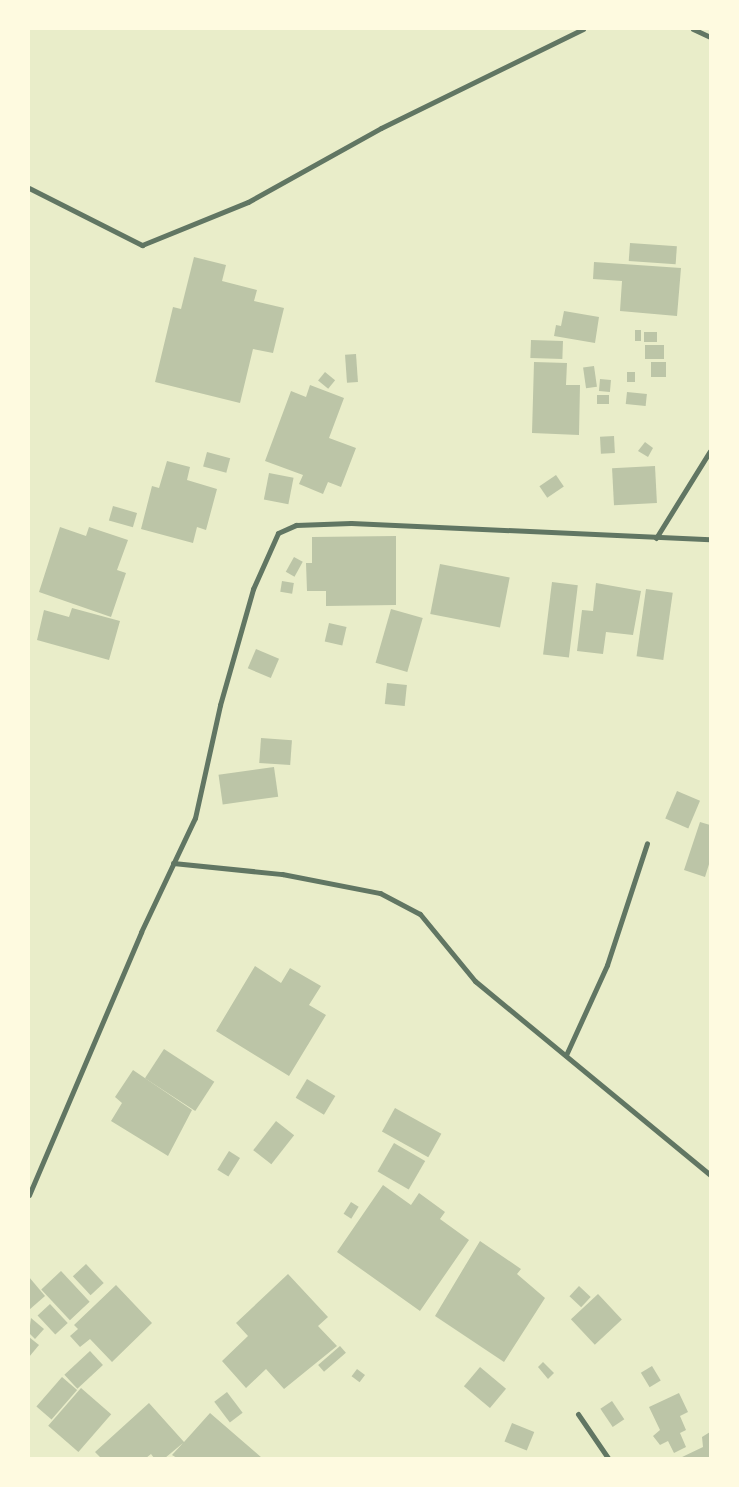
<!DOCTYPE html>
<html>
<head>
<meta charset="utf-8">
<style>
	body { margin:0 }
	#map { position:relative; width:739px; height:1487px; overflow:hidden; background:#e9edc9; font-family:"Libre Baskerville",serif }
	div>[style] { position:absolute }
	.building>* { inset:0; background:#bcc5a7; transform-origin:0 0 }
	.minor>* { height:5px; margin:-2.5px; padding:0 2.5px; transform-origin:2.5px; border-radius:2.5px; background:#617663 }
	span { translate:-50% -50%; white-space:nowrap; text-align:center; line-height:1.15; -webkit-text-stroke:5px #fefae0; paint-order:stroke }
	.frame { position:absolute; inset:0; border:30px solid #fefae0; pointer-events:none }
</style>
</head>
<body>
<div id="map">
	<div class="building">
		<i style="left:630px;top:243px;width:47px;height:18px;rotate:4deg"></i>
		<i style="clip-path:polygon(194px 257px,226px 265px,222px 281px,257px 290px,254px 301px,284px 308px,273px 353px,253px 349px,240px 403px,155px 382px,173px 307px,181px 309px)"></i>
		<i style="clip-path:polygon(594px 262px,681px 268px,677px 316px,620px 311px,622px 281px,593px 279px)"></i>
		<i style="clip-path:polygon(564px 311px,599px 317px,595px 343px,554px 336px,556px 325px,561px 326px)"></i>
		<i style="left:635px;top:330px;width:6px;height:11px"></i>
		<i style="left:644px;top:332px;width:13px;height:10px"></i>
		<i style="left:531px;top:340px;width:32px;height:18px;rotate:2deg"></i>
		<i style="left:645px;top:345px;width:19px;height:14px"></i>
		<i style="left:356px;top:354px;width:28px;height:11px;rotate:86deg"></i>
		<i style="clip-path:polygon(534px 362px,567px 363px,566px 385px,580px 385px,579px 435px,532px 433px)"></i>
		<i style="left:666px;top:362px;width:15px;height:15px;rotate:90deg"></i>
		<i style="left:594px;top:366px;width:21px;height:11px;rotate:82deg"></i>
		<i style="left:325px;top:372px;width:13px;height:11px;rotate:39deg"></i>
		<i style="left:627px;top:372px;width:8px;height:10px"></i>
		<i style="left:600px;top:379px;width:11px;height:12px;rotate:5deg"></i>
		<i style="clip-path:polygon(310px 385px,344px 398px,329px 438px,356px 448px,341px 487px,328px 482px,323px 494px,299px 484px,303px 475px,265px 461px,291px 391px,306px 397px)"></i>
		<i style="left:627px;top:392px;width:20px;height:12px;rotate:6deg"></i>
		<i style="left:597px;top:395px;width:12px;height:9px"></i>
		<i style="left:614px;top:436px;width:17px;height:14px;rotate:87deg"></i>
		<i style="clip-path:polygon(645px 442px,653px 448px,648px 457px,638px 451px)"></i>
		<i style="left:207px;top:452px;width:24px;height:15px;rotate:15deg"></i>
		<i style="clip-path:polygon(167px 461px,190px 467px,187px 480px,217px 489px,206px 530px,197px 527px,193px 543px,141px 529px,152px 486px,159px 488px)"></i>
		<i style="left:655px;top:466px;width:37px;height:43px;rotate:87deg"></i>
		<i style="left:269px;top:473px;width:25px;height:27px;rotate:11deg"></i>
		<i style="left:556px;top:475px;width:14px;height:20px;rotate:56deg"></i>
		<i style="left:113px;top:506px;width:25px;height:15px;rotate:16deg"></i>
		<i style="clip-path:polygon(60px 527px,86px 536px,89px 527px,128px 540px,117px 570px,126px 573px,111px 617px,39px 592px)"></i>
		<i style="clip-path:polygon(396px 536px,396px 605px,326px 606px,326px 591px,307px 591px,306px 563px,312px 563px,312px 537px)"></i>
		<i style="left:294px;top:557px;width:10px;height:17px;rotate:29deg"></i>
		<i style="left:440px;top:564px;width:71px;height:51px;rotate:11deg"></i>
		<i style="left:282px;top:581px;width:12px;height:11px;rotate:9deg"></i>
		<i style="left:552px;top:582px;width:26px;height:73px;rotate:7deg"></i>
		<i style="clip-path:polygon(596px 583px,641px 591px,633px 635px,606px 632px,603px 654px,577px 651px,582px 610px,593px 611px)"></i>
		<i style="left:646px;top:589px;width:27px;height:68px;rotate:8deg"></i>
		<i style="clip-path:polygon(72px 608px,120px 621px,109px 660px,37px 640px,44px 610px,69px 617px)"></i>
		<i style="left:391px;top:609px;width:33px;height:56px;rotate:16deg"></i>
		<i style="left:329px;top:623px;width:18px;height:19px;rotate:13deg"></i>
		<i style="left:256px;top:649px;width:25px;height:21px;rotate:23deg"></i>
		<i style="left:387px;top:683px;width:20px;height:21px;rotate:6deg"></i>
		<i style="left:261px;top:738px;width:31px;height:25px;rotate:4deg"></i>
		<i style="left:274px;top:767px;width:30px;height:56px;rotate:82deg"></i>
		<i style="left:677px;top:791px;width:25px;height:30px;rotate:23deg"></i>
		<i style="clip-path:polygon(700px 822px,710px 825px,710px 861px,705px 877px,684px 870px)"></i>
		<i style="clip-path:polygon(255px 966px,281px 983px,290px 968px,321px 986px,309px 1005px,326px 1015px,289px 1076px,216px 1031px)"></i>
		<i style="left:164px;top:1049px;width:60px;height:35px;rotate:33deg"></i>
		<i style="clip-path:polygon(133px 1070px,192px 1110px,168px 1156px,111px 1121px,122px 1103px,115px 1097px)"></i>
		<i style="left:307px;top:1079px;width:33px;height:22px;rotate:31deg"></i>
		<i style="left:395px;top:1108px;width:53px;height:27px;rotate:29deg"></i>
		<i style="left:276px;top:1121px;width:23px;height:37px;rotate:38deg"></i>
		<i style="left:394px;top:1143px;width:36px;height:33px;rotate:30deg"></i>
		<i style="left:229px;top:1151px;width:13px;height:22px;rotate:32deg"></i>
		<i style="clip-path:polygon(383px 1185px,411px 1205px,419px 1193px,445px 1212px,440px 1219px,469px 1240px,420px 1311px,337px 1252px)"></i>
		<i style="left:351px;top:1202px;width:9px;height:14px;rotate:32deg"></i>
		<i style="clip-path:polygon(480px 1241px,521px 1269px,517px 1274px,545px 1298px,504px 1362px,435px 1316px)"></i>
		<i style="left:86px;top:1264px;width:26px;height:18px;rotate:47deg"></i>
		<i style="left:61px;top:1271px;width:42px;height:27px;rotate:47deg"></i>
		<i style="clip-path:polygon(288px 1274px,328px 1317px,318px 1326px,337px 1346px,284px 1389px,266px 1369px,246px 1388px,222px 1361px,248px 1336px,236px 1323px)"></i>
		<i style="clip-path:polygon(29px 1277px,45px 1296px,29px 1310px)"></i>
		<i style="clip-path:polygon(116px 1285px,152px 1323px,112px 1362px,90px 1339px,80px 1347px,70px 1336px,78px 1329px,74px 1325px)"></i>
		<i style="left:579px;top:1286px;width:16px;height:14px;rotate:43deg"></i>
		<i style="left:598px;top:1294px;width:35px;height:37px;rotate:47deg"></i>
		<i style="left:50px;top:1304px;width:26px;height:17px;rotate:47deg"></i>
		<i style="clip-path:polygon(31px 1318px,44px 1329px,35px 1339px,29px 1333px)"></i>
		<i style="clip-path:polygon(29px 1337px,39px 1345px,29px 1357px)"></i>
		<i style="left:340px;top:1346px;width:9px;height:29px;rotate:49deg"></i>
		<i style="left:90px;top:1351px;width:19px;height:35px;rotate:47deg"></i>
		<i style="clip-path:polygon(543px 1362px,554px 1373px,548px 1379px,538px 1367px)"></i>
		<i style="left:652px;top:1366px;width:17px;height:13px;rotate:59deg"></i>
		<i style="left:480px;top:1367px;width:34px;height:25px;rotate:40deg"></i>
		<i style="left:357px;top:1369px;width:10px;height:9px;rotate:37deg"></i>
		<i style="left:62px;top:1377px;width:20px;height:39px;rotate:41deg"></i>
		<i style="left:81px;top:1388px;width:40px;height:50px;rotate:41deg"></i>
		<i style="left:227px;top:1392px;width:26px;height:16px;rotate:53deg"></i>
		<i style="clip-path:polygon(679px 1393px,688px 1412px,680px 1416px,686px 1430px,680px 1433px,686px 1447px,674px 1453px,668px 1441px,660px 1445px,653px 1436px,660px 1430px,649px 1407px)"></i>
		<i style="left:612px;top:1401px;width:22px;height:14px;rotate:56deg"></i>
		<i style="clip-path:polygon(149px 1403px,184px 1442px,210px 1413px,262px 1458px,177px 1458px,172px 1455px,183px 1443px,165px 1458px,154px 1458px,151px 1454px,146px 1458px,101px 1458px,95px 1452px)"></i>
		<i style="left:512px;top:1423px;width:24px;height:20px;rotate:22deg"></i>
		<i style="clip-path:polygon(710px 1432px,710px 1458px,680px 1458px,703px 1447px,702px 1437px)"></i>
	</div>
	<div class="minor">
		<i style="left:693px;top:29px;width:19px;rotate:25deg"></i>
		<i style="left:29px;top:188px;width:127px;rotate:26.8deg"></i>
		<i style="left:142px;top:245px;width:114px;rotate:-22.1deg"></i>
		<i style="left:248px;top:202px;width:152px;rotate:-29.1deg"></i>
		<i style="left:381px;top:128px;width:225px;rotate:-26.1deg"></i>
		<i style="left:656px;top:538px;width:102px;rotate:-58.2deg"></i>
		<i style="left:173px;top:863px;width:110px;rotate:5.8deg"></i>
		<i style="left:282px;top:874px;width:100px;rotate:11deg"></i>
		<i style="left:380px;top:893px;width:45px;rotate:27.7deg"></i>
		<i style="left:420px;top:914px;width:87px;rotate:50.6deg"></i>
		<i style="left:475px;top:981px;width:305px;rotate:39.5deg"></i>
		<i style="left:566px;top:1055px;width:99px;rotate:-65.5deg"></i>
		<i style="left:607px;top:965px;width:128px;rotate:-71.8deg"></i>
		<i style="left:29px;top:1195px;width:286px;rotate:-66.9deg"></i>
		<i style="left:141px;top:932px;width:126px;rotate:-64.7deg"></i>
		<i style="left:195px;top:818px;width:116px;rotate:-77.5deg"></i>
		<i style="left:220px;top:705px;width:121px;rotate:-74.1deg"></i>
		<i style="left:253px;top:589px;width:61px;rotate:-65.9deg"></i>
		<i style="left:278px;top:533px;width:20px;rotate:-24deg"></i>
		<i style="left:296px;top:525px;width:55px;rotate:-2.1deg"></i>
		<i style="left:351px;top:523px;width:359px;rotate:2.6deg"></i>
		<i style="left:578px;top:1414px;width:53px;rotate:55.7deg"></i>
	</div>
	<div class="frame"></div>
</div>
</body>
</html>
